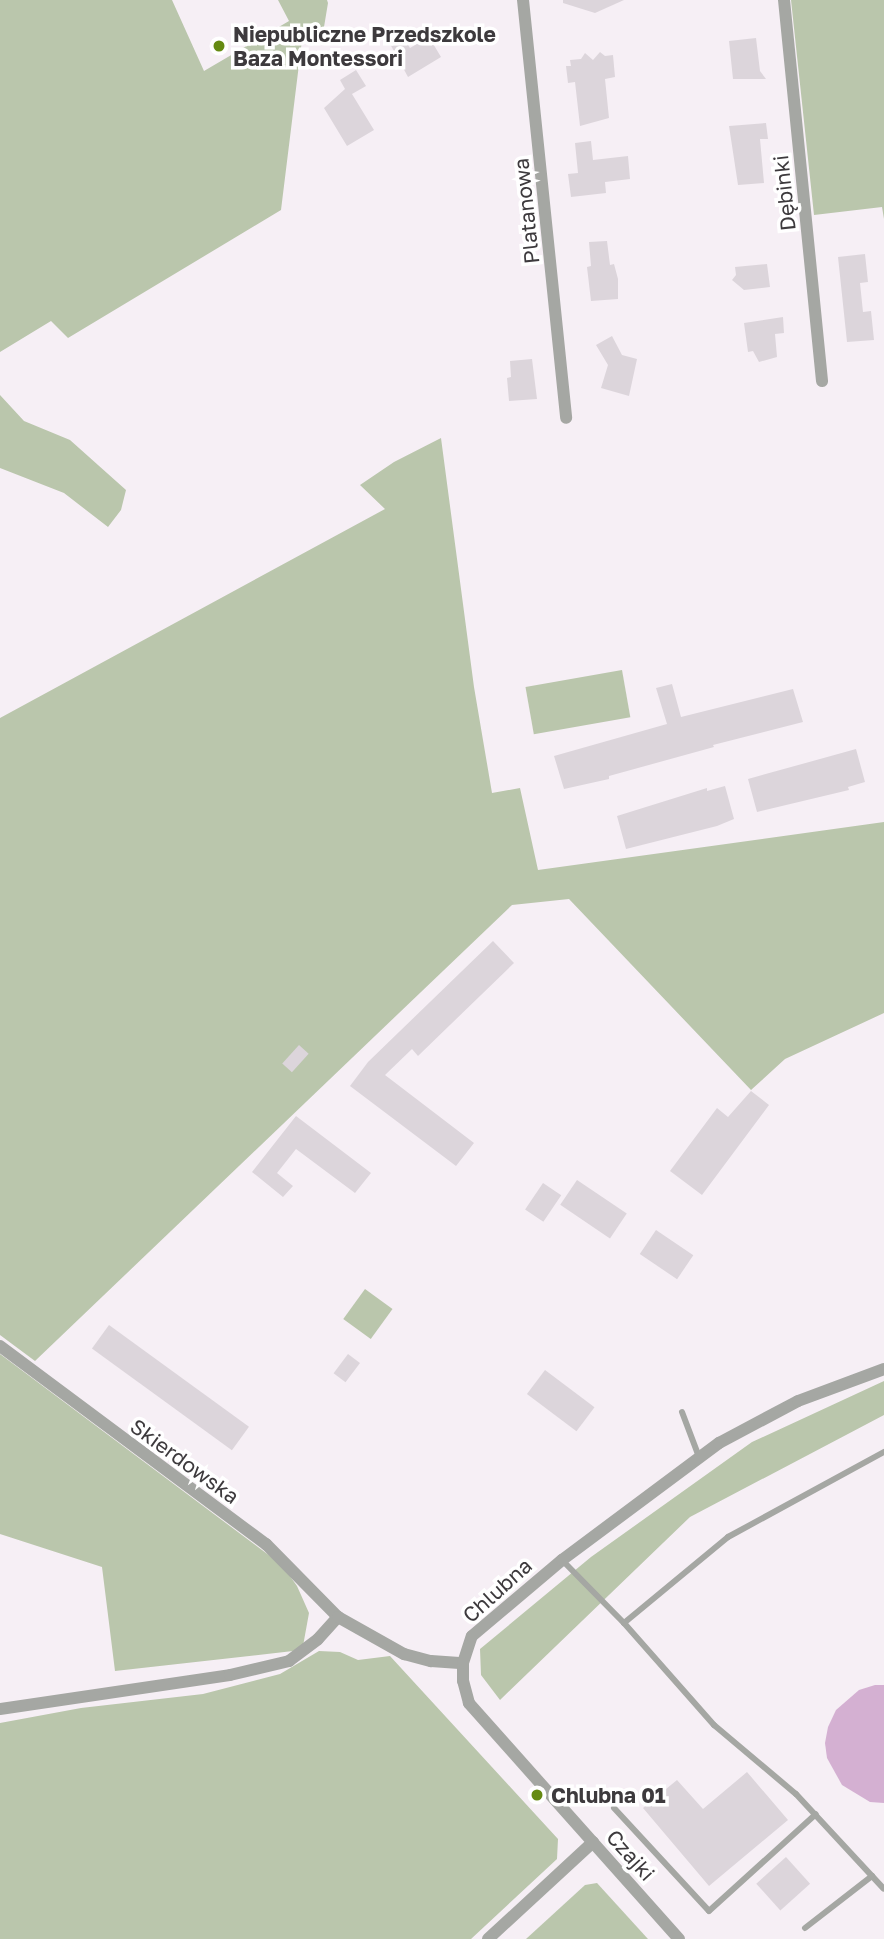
<!DOCTYPE html>
<html>
<head>
<meta charset="utf-8">
<style>
	body { margin:0 }
	#map { position:relative; width:884px; height:1939px; overflow:hidden; background:#f6eff5; font-family:"Golos Text",sans-serif }
	div>[style] { position:absolute }
	.green>* { inset:0; background:#bac6ac; transform-origin:0 0 }
	.water>* { inset:0; background:#d4b0d2 }
	.building>* { inset:0; background:#dcd5db; transform-origin:0 0 }
	.lane>* { height:6px; margin:-3px; padding:0 3px; transform-origin:3px; border-radius:3px; background:#a5a7a3 }
	.street>* { height:12px; margin:-6px; padding:0 6px; transform-origin:6px; border-radius:6px; background:#a5a7a3 }
	.dots>* { width:19px; height:19px; translate:-50% -50%; box-sizing:border-box; border:4px solid #fff; border-radius:50% }
	span { translate:-50% -50%; white-space:nowrap; text-align:center; line-height:1.15; -webkit-text-stroke:7px #fff; paint-order:stroke }
	.poi-label { font-size:21px; color:#3d3a3d; font-weight:700 }
	.left { translate:0 -50%; text-align:left }
	.street-label { font-size:21px; color:#3d3a3d }
</style>
</head>
<body>
<div id="map">
	<div class="green">
		<i style="clip-path:polygon(0 0,172px 0,204px 71px,289px 21px,278px 0,327px 0,328px 3px,324px 27px,302px 40px,281px 210px,68px 338px,51px 321px,0 352px)"></i>
		<i style="clip-path:polygon(791px 0,884px 0,884px 219px,882px 207px,814px 215px)"></i>
		<i style="clip-path:polygon(0 395px,24px 421px,70px 440px,126px 490px,121px 510px,108px 527px,64px 493px,0 468px)"></i>
		<i style="clip-path:polygon(441px 438px,474px 687px,492px 793px,520px 788px,538px 870px,884px 822px,884px 1013px,785px 1059px,751px 1090px,569px 899px,512px 905px,35px 1361px,0 1335px,0 718px,385px 509px,360px 485px,394px 462px)"></i>
		<i style="left:622px;top:670px;width:48px;height:98px;rotate:80deg"></i>
		<i style="left:365px;top:1289px;width:34px;height:37px;rotate:36deg"></i>
		<i style="clip-path:polygon(0 1354px,282px 1565px,297px 1586px,309px 1613px,303px 1646px,293px 1651px,115px 1671px,102px 1567px,0 1534px)"></i>
		<i style="clip-path:polygon(884px 1381px,884px 1415px,690px 1517px,500px 1700px,481px 1675px,480px 1649px,591px 1557px,752px 1442px)"></i>
		<i style="clip-path:polygon(319px 1651px,340px 1652px,358px 1660px,390px 1656px,558px 1839px,557px 1859px,471px 1939px,0 1939px,0 1723px,81px 1708px,203px 1694px,280px 1674px)"></i>
		<i style="clip-path:polygon(597px 1883px,648px 1939px,526px 1939px,585px 1885px)"></i>
	</div>
	<div class="water">
		<i style="clip-path:polygon(875px 1685px,884px 1685px,884px 1803px,870px 1802px,842px 1785px,827px 1758px,825px 1743px,828px 1727px,836px 1710px,859px 1690px)"></i>
	</div>
	<div class="building">
		<i style="clip-path:polygon(563px 0,624px 0,595px 13px,563px 3px)"></i>
		<i style="clip-path:polygon(402px 35px,410px 48px,429px 37px,441px 57px,408px 77px,389px 42px)"></i>
		<i style="clip-path:polygon(756px 38px,760px 71px,766px 79px,733px 79px,729px 41px)"></i>
		<i style="clip-path:polygon(600px 52px,605px 56px,613px 55px,615px 77px,605px 79px,609px 118px,580px 126px,575px 82px,568px 83px,566px 66px,571px 66px,570px 60px,581px 59px,585px 53px,593px 60px)"></i>
		<i style="clip-path:polygon(356px 70px,366px 86px,352px 94px,374px 130px,347px 146px,324px 108px,345px 89px,340px 80px)"></i>
		<i style="clip-path:polygon(766px 123px,768px 139px,760px 139px,764px 183px,738px 185px,729px 126px)"></i>
		<i style="clip-path:polygon(591px 141px,593px 160px,628px 156px,630px 179px,605px 182px,606px 193px,571px 197px,568px 174px,578px 173px,575px 143px)"></i>
		<i style="clip-path:polygon(607px 241px,610px 265px,614px 264px,618px 279px,618px 299px,591px 301px,587px 267px,591px 266px,589px 242px)"></i>
		<i style="clip-path:polygon(865px 254px,868px 282px,860px 283px,863px 312px,871px 311px,874px 340px,847px 342px,838px 257px)"></i>
		<i style="clip-path:polygon(767px 264px,770px 287px,744px 290px,732px 280px,736px 275px,735px 267px)"></i>
		<i style="clip-path:polygon(783px 317px,784px 333px,775px 334px,777px 357px,759px 362px,753px 351px,748px 352px,744px 323px)"></i>
		<i style="clip-path:polygon(612px 336px,622px 355px,637px 359px,629px 396px,601px 388px,608px 365px,596px 345px)"></i>
		<i style="clip-path:polygon(532px 359px,537px 399px,509px 401px,507px 378px,511px 377px,510px 361px)"></i>
		<i style="clip-path:polygon(672px 684px,681px 717px,793px 689px,803px 722px,713px 745px,714px 747px,609px 776px,609px 779px,564px 789px,554px 756px,667px 724px,656px 688px)"></i>
		<i style="clip-path:polygon(856px 749px,865px 782px,848px 787px,849px 790px,757px 812px,748px 779px)"></i>
		<i style="clip-path:polygon(725px 786px,734px 819px,717px 826px,626px 849px,617px 816px,707px 788px,707px 791px)"></i>
		<i style="clip-path:polygon(493px 941px,514px 963px,418px 1056px,412px 1049px,385px 1075px,474px 1143px,456px 1166px,350px 1086px,368px 1062px)"></i>
		<i style="left:299px;top:1045px;width:13px;height:25px;rotate:42deg"></i>
		<i style="clip-path:polygon(751px 1091px,769px 1105px,702px 1195px,670px 1171px,717px 1108px,728px 1117px)"></i>
		<i style="clip-path:polygon(296px 1116px,371px 1173px,355px 1193px,296px 1149px,277px 1173px,293px 1186px,283px 1197px,252px 1172px)"></i>
		<i style="left:577px;top:1180px;width:60px;height:30px;rotate:34deg"></i>
		<i style="left:543px;top:1183px;width:22px;height:32px;rotate:34deg"></i>
		<i style="left:656px;top:1230px;width:45px;height:29px;rotate:34deg"></i>
		<i style="left:109px;top:1325px;width:173px;height:29px;rotate:36deg"></i>
		<i style="left:348px;top:1354px;width:15px;height:24px;rotate:37deg"></i>
		<i style="left:545px;top:1370px;width:62px;height:30px;rotate:37deg"></i>
		<i style="clip-path:polygon(747px 1772px,788px 1820px,709px 1886px,643px 1808px,677px 1780px,703px 1809px)"></i>
		<i style="left:786px;top:1857px;width:36px;height:40px;rotate:48deg"></i>
	</div>
	<div class="lane">
		<i style="left:682px;top:1412px;width:48px;rotate:69.3deg"></i>
		<i style="left:562px;top:1560px;width:88px;rotate:45.5deg"></i>
		<i style="left:624px;top:1623px;width:136px;rotate:48.6deg"></i>
		<i style="left:714px;top:1725px;width:107px;rotate:40.1deg"></i>
		<i style="left:796px;top:1794px;width:129px;rotate:47.2deg"></i>
		<i style="left:624px;top:1623px;width:135px;rotate:-39.6deg"></i>
		<i style="left:728px;top:1537px;width:178px;rotate:-28.6deg"></i>
		<i style="left:614px;top:1808px;width:140px;rotate:47.3deg"></i>
		<i style="left:709px;top:1911px;width:144px;rotate:-42.2deg"></i>
		<i style="left:805px;top:1928px;width:85px;rotate:-37.8deg"></i>
	</div>
	<div class="street">
		<i style="left:523px;top:0;width:420px;rotate:84.1deg"></i>
		<i style="left:784px;top:0;width:383px;rotate:84.3deg"></i>
		<i style="left:0;top:1346px;width:332px;rotate:36.7deg"></i>
		<i style="left:266px;top:1544px;width:103px;rotate:45.4deg"></i>
		<i style="left:0;top:1709px;width:232px;rotate:-8.4deg"></i>
		<i style="left:230px;top:1675px;width:61px;rotate:-13.3deg"></i>
		<i style="left:289px;top:1661px;width:36px;rotate:-37deg"></i>
		<i style="left:318px;top:1639px;width:30px;rotate:-48deg"></i>
		<i style="left:338px;top:1617px;width:76px;rotate:29.3deg"></i>
		<i style="left:404px;top:1654px;width:28px;rotate:15deg"></i>
		<i style="left:431px;top:1661px;width:32px;rotate:4deg"></i>
		<i style="left:488px;top:1939px;width:143px;rotate:-42.7deg"></i>
		<i style="left:679px;top:1939px;width:316px;rotate:-131.7deg"></i>
		<i style="left:469px;top:1703px;width:23px;rotate:-105deg"></i>
		<i style="left:463px;top:1681px;width:18px;rotate:-90deg"></i>
		<i style="left:463px;top:1663px;width:28px;rotate:-72deg"></i>
		<i style="left:472px;top:1636px;width:118px;rotate:-40.2deg"></i>
		<i style="left:562px;top:1560px;width:196px;rotate:-36.7deg"></i>
		<i style="left:719px;top:1443px;width:89px;rotate:-28deg"></i>
		<i style="left:798px;top:1401px;width:92px;rotate:-20.4deg"></i>
	</div>
	<div class="dots">
		<i style="left:219px;top:46px;background:#658a12"></i>
		<i style="left:537px;top:1795px;background:#658a12"></i>
	</div>
	<div class="poi-label">
		<span class="left" style="left:233px;top:46px">Niepubliczne Przedszkole<br>Baza Montessori</span>
		<span class="left" style="left:551px;top:1795px">Chlubna 01</span>
	</div>
	<div class="street-label">
		<span style="left:784px;top:193px;rotate:-96deg">Dębinki</span>
		<span style="left:526px;top:211px;rotate:-96deg">Platanowa</span>
		<span style="left:185px;top:1461px;rotate:36deg">Skierdowska</span>
		<span style="left:497px;top:1590px;rotate:-42deg">Chlubna</span>
		<span style="left:631px;top:1855px;rotate:48deg">Czajki</span>
	</div>
</div>
</body>
</html>
